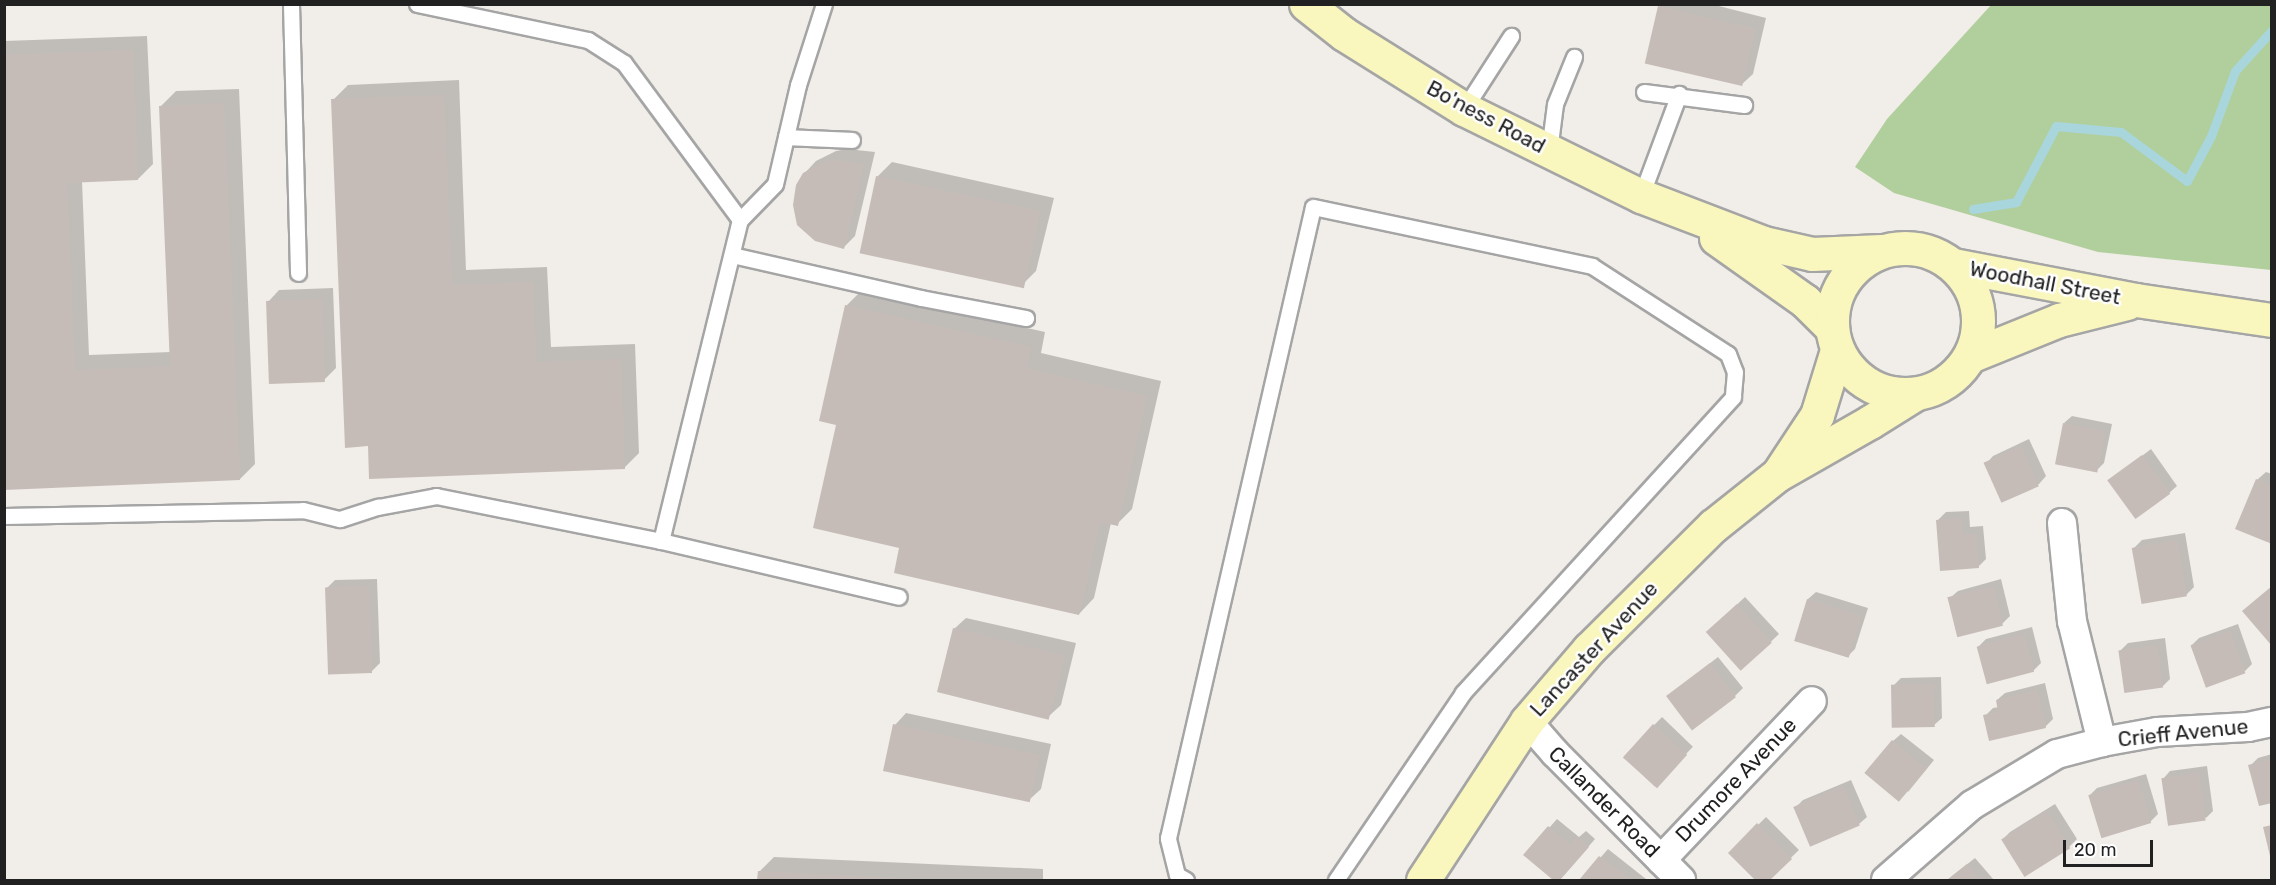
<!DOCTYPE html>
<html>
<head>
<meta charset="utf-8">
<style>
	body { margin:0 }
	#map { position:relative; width:2276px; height:885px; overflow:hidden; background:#f1ede8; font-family:Rubik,sans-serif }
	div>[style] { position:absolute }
	.forest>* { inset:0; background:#b1cf9d }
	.shadow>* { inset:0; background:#0003; transform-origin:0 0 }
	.stream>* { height:9px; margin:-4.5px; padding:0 4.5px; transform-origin:4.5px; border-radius:4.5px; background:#a9d6dd }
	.building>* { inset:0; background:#c6bcb7; transform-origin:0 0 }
	.roads { filter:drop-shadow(2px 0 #a5a5a5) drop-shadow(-2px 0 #a5a5a5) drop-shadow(0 2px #a5a5a5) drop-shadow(0 -2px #a5a5a5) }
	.lane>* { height:15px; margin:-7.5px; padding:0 7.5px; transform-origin:7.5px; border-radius:7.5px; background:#fff }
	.street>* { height:28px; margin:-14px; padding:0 14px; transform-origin:14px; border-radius:14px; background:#fff }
	.secondary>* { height:33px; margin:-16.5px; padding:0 16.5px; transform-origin:16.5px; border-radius:16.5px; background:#f9f6be }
	.secondary>.ring { margin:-16.5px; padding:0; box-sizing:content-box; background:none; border:33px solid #f9f6be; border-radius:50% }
	span { translate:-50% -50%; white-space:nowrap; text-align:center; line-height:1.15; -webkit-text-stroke:5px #fff; paint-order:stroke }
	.street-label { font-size:21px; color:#212121 }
	.frame { position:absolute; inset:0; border:6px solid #212121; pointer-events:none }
	.scale { position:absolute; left:2063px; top:840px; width:90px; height:27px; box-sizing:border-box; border:3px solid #212121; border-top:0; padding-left:8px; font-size:18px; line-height:21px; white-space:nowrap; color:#212121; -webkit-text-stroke:4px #fff; paint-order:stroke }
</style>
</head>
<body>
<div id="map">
	<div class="forest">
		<i style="clip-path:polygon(1992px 4px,2271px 5px,2271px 270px,2098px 252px,1894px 193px,1855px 167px,1887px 119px)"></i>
	</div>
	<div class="shadow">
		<i style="clip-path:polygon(1661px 4px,1711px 4px,1766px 18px,1753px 74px,1741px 85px,1659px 6px)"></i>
		<i style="clip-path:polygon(147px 36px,153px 164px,138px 179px,82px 181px,89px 355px,171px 352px,161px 106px,176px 91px,239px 89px,255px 464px,240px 479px,4px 489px,4px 41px)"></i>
		<i style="clip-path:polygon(459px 80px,466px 270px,547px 267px,551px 347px,635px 344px,639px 453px,624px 468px,369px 445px,333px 100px,348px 85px)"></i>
		<i style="clip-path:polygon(847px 149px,875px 152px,855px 236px,843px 248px,804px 174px,816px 161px,836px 151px)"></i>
		<i style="clip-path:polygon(892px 162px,1054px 198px,1036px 271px,1021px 286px,877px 177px)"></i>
		<i style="clip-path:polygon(333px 288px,336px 368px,324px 380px,268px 302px,279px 290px)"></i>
		<i style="clip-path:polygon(861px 291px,1045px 332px,1041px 353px,1161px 381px,1132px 509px,1117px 524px,1111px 523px,1094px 598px,1079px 614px,901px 547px,838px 424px,846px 306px)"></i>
		<i style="clip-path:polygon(2072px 416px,2112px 424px,2104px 463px,2096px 471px,2064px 423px)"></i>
		<i style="clip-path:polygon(2029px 439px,2046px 476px,2039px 484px,2002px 501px,1986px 464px,1993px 456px)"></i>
		<i style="clip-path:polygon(2151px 449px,2177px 486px,2169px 493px,2109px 481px)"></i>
		<i style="clip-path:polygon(2266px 472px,2272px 474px,2272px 542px,2237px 528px,2258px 479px)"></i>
		<i style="clip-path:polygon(1969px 511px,1970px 527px,1983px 526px,1986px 559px,1978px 567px,1938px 520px,1946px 512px)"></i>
		<i style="clip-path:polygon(2185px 533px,2194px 587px,2186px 595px,2134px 548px,2142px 540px)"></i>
		<i style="clip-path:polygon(377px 579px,380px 663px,372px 671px,327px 588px,335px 580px)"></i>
		<i style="clip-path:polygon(2001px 579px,2010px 616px,2002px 624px,1950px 598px,1958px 591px)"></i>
		<i style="clip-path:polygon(1816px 592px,1868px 608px,1855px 649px,1847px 657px,1796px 640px,1808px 599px)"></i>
		<i style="clip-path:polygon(1745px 597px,1779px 634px,1741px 670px,1715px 625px)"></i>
		<i style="clip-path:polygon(966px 618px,1076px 643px,1061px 705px,1049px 716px,954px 629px)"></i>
		<i style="clip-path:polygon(2238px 624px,2252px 664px,2245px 671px,2206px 686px,2191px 646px,2199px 638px)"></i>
		<i style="clip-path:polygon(2032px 627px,2041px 663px,2033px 671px,1978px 647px,1986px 639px)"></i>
		<i style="clip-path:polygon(2165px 638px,2170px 679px,2162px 687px,2120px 651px,2128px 643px)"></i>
		<i style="clip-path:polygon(1718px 657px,1743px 688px,1735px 696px,1668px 696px)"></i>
		<i style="clip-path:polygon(1941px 677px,1942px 718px,1934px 725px,1893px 686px,1901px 678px)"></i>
		<i style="clip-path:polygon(2045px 683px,2053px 719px,2045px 727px,1985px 716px,1993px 708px,1999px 707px,1997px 700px,2005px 693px)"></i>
		<i style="clip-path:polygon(906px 713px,1051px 744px,1041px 789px,1029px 800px,895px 725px)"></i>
		<i style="left:1662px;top:717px;width:43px;height:55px;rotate:44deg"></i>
		<i style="clip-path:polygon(1901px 734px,1934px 760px,1908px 792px,1893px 741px)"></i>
		<i style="clip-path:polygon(2272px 754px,2272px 802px,2250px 766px,2258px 758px)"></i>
		<i style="clip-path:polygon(2207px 766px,2213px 811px,2206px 818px,2163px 779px,2170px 771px)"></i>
		<i style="clip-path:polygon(2146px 774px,2158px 814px,2150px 822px,2089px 796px,2097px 788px)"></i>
		<i style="clip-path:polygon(1851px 780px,1867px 817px,1859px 824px,1795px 808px,1803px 800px)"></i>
		<i style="clip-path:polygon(2055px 804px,2077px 839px,2069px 847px,2002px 840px,2010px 832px)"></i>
		<i style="clip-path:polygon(1766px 817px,1799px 850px,1768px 880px,1757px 880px,1730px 853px)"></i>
		<i style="clip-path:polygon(1557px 819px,1579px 837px,1586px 831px,1595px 839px,1565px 874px,1556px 880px,1525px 855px)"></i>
		<i style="clip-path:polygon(1608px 849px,1646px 879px,1645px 880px,1581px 880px)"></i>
		<i style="clip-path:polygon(774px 857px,1043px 869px,1043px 880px,759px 880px,759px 872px)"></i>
		<i style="clip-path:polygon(1975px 858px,1994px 880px,1947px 880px)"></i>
	</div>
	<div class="stream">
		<i style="left:1973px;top:209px;width:44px;rotate:-9.2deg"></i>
		<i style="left:2016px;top:202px;width:86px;rotate:-62.2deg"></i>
		<i style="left:2056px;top:126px;width:65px;rotate:5.3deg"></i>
		<i style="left:2121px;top:132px;width:82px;rotate:36.6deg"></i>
		<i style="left:2187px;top:181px;width:51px;rotate:-61.9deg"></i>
		<i style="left:2211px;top:136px;width:69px;rotate:-69.7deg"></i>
		<i style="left:2235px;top:71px;width:55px;rotate:-47.9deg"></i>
	</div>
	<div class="building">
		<i style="left:1658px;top:6px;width:100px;height:59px;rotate:13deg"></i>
		<i style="clip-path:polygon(133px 50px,138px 180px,67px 183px,75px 370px,170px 366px,159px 106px,224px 103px,240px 480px,4px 490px,4px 55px)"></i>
		<i style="clip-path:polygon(444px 95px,452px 285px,533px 282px,536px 362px,621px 359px,625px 469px,369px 479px,368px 446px,345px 448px,331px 99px)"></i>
		<i style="clip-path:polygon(835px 160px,864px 164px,844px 249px,815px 241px,797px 225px,793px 205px,796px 185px,803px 173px,823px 162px)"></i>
		<i style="left:876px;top:176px;width:168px;height:79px;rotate:12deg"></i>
		<i style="left:322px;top:299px;width:83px;height:56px;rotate:88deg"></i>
		<i style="clip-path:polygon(845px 305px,1031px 347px,1026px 368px,1147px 396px,1118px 526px,1100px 522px,1079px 615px,894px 573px,899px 548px,813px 528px,836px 425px,819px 421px)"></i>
		<i style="left:2063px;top:423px;width:43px;height:42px;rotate:11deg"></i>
		<i style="left:2021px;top:446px;width:44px;height:41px;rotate:66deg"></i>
		<i style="left:2142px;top:455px;width:48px;height:43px;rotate:54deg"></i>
		<i style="clip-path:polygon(2256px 479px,2272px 485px,2272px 544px,2235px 529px)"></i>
		<i style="clip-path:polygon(1962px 518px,1962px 534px,1976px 534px,1979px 568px,1940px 571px,1936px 520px)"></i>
		<i style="left:2177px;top:540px;width:57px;height:46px;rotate:80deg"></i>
		<i style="left:369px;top:586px;width:87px;height:44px;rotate:88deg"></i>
		<i style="left:1993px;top:586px;width:41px;height:47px;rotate:76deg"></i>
		<i style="clip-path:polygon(2272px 586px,2272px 646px,2242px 611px)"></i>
		<i style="left:1807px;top:599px;width:57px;height:44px;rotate:17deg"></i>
		<i style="left:1737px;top:604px;width:52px;height:42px;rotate:48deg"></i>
		<i style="left:953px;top:628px;width:115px;height:66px;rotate:14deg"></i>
		<i style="left:2230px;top:631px;width:45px;height:42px;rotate:70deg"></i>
		<i style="left:2024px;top:634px;width:39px;height:49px;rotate:75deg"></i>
		<i style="left:2157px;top:645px;width:43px;height:39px;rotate:82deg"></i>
		<i style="left:1710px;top:663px;width:43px;height:55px;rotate:53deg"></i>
		<i style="left:1934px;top:684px;width:43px;height:43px;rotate:89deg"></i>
		<i style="clip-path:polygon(2037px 690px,2046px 728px,1989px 741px,1983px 715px,1998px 712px,1996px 700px)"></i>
		<i style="left:893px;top:724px;width:150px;height:48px;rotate:12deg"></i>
		<i style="left:1653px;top:724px;width:46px;height:45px;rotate:42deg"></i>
		<i style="left:1892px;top:740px;width:45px;height:43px;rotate:40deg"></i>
		<i style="clip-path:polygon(2272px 759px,2272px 803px,2259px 806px,2248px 765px)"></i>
		<i style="left:2199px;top:773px;width:48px;height:38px;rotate:82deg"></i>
		<i style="left:2138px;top:780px;width:45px;height:52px;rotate:73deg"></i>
		<i style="left:1843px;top:786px;width:43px;height:54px;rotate:67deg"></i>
		<i style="left:2047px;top:811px;width:44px;height:54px;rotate:58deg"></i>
		<i style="clip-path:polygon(1757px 823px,1792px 859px,1770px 880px,1755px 880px,1728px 853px)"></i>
		<i style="clip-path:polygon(2272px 825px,2272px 860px,2271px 860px,2263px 827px)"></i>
		<i style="clip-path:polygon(1548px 826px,1571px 845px,1577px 837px,1589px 847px,1560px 880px,1553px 880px,1523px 855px)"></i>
		<i style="clip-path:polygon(1599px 856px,1631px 880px,1579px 880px)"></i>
		<i style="clip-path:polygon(1967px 864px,1980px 880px,1947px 880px)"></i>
		<i style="clip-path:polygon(758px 871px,918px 879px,918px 880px,757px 880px)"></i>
	</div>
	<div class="roads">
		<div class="lane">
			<i style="left:291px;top:4px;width:269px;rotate:88.5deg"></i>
			<i style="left:417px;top:4px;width:175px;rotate:11.9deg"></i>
			<i style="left:588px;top:40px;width:43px;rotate:32.6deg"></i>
			<i style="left:624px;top:63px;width:195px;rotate:53.5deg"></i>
			<i style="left:1644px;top:92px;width:101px;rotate:7.4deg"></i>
			<i style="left:1464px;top:109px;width:87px;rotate:-57.2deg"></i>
			<i style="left:786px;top:137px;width:66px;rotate:2.6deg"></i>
			<i style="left:1549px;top:151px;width:47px;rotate:-82.7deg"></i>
			<i style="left:1555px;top:104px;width:51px;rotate:-68deg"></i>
			<i style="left:1641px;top:196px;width:109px;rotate:-69.6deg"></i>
			<i style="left:732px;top:255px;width:194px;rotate:12.8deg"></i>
			<i style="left:921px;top:298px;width:107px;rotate:10.8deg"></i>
			<i style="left:4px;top:516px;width:299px;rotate:-1.1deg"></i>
			<i style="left:303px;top:510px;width:38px;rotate:14deg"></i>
			<i style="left:340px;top:519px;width:40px;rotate:-18deg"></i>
			<i style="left:378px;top:507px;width:59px;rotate:-10.7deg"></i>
			<i style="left:436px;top:496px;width:229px;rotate:11.3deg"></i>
			<i style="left:661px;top:541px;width:244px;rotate:13.2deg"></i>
			<i style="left:661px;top:541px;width:331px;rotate:-76.2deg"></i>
			<i style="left:740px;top:220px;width:50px;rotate:-45.8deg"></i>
			<i style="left:775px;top:184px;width:102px;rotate:-76.9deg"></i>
			<i style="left:798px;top:85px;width:85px;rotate:-72.2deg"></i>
			<i style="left:1186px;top:880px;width:10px;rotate:-151deg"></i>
			<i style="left:1177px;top:875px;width:38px;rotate:-104deg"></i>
			<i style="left:1168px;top:838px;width:647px;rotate:-77.06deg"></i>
			<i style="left:1313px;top:207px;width:285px;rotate:11.9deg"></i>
			<i style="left:1592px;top:266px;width:162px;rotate:32.9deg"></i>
			<i style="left:1728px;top:354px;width:19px;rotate:69deg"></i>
			<i style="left:1735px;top:372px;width:25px;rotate:95deg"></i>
			<i style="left:1733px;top:397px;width:401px;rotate:132.4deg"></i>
			<i style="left:1463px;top:693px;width:226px;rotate:124.2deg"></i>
		</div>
		<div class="street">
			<i style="left:2062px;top:523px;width:99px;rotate:84.2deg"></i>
			<i style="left:2072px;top:621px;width:125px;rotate:76.1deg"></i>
			<i style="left:1527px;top:721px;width:43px;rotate:48.8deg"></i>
			<i style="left:1555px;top:753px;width:179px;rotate:45.2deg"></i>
			<i style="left:1661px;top:860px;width:219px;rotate:-46.5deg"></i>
			<i style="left:1886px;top:880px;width:114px;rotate:-41.1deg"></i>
			<i style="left:1972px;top:805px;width:99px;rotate:-31deg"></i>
			<i style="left:2057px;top:754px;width:47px;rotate:-14.9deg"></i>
			<i style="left:2102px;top:742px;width:56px;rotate:-10.3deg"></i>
			<i style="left:2157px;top:732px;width:91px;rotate:-3.1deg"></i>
			<i style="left:2248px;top:727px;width:25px;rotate:-12deg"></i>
		</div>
		<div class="secondary">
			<i style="left:1306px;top:4px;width:48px;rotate:38.3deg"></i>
			<i style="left:1344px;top:34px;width:142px;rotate:32deg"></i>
			<i style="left:1464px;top:109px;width:197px;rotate:26.2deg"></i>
			<i style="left:1641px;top:196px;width:132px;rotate:20.9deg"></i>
			<i style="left:1764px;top:243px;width:49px;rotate:12.9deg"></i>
			<i style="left:1812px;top:254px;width:69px;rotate:-2.5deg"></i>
			<i style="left:1716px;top:238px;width:109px;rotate:35.3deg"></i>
			<i style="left:1805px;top:301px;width:37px;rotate:45deg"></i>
			<i class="ring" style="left:1832px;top:248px;width:113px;height:113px"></i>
			<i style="left:1953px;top:265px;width:186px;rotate:10.8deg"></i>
			<i style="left:2136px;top:300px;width:137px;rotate:8.4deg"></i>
			<i style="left:1970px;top:356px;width:96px;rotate:-22deg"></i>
			<i style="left:2059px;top:320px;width:70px;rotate:-14deg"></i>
			<i style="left:1780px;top:471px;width:67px;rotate:-56.5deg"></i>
			<i style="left:1817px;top:415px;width:68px;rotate:-72.9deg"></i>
			<i style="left:1423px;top:880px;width:190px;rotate:-56.8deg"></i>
			<i style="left:1527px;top:721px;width:95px;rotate:-49.3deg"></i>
			<i style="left:1589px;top:649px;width:175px;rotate:-44.8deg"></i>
			<i style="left:1713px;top:526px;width:82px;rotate:-38.6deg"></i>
			<i style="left:1777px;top:475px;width:107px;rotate:-29.7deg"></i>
			<i style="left:1870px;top:422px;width:51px;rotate:-32.1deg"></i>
		</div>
	</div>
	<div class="street-label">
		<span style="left:1486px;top:117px;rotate:28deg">Bo'ness Road</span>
		<span style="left:2045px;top:283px;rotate:11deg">Woodhall Street</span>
		<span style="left:1594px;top:649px;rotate:-47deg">Lancaster Avenue</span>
		<span style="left:2183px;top:733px;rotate:-6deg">Crieff Avenue</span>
		<span style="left:1736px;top:780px;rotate:-46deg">Drumore Avenue</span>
		<span style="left:1604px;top:802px;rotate:45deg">Callander Road</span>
	</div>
	<div class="frame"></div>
	<div class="scale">20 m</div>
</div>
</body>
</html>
